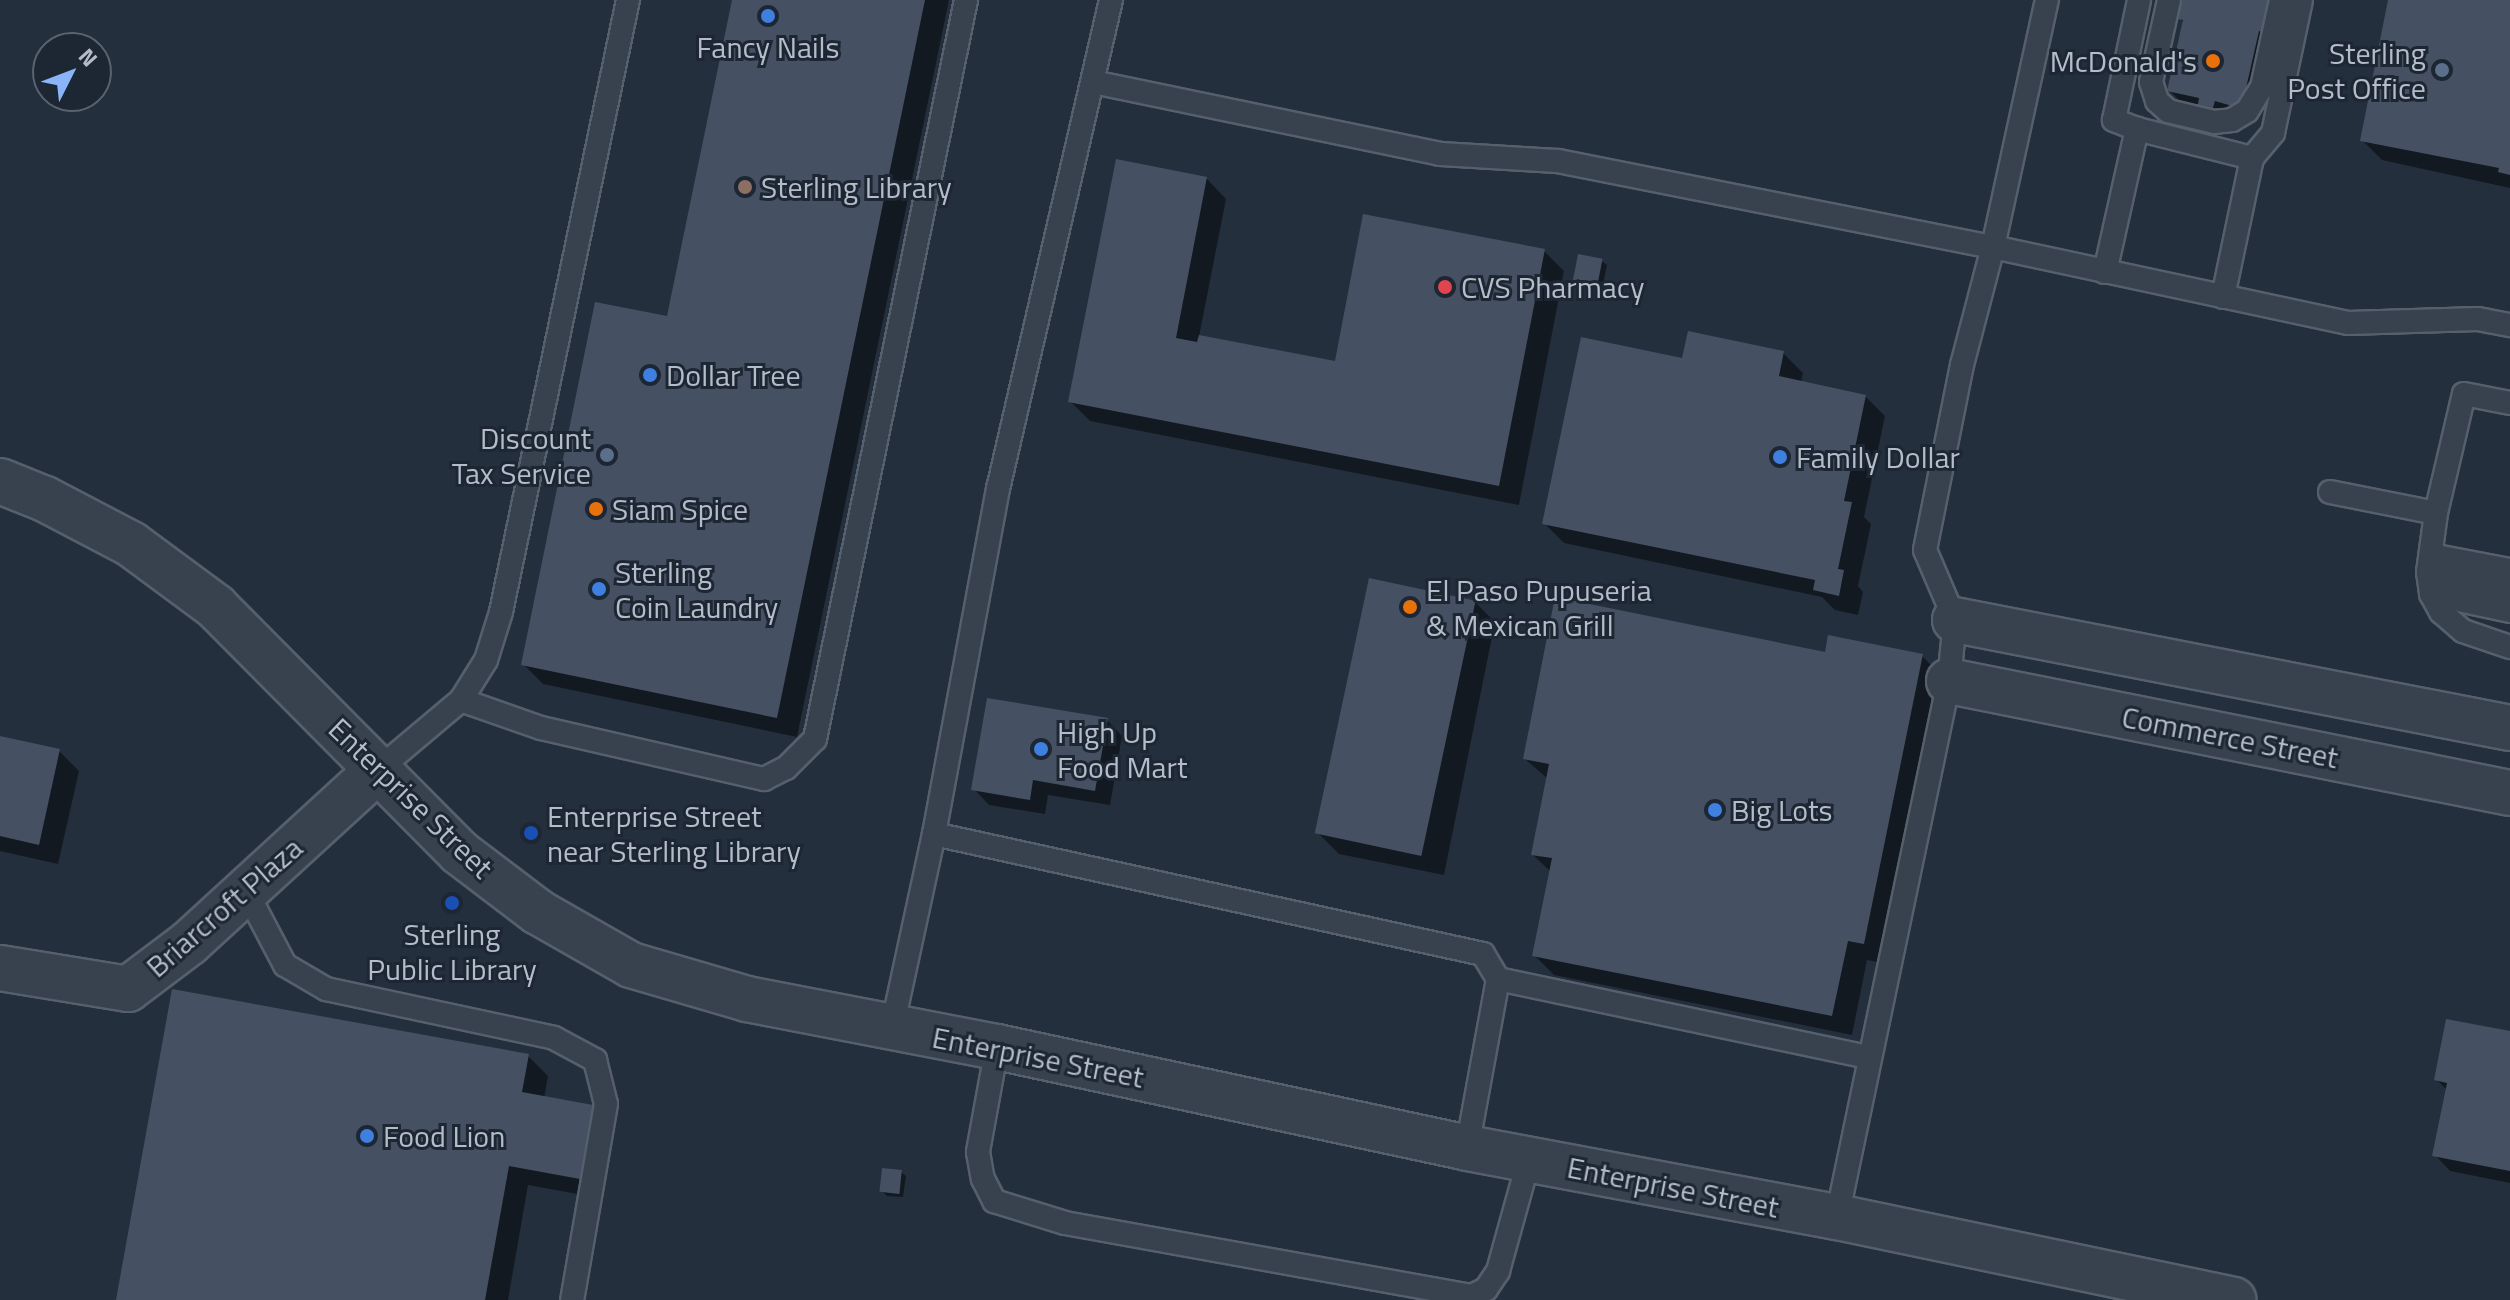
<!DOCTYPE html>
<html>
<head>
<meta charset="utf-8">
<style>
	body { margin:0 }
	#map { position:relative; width:2510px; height:1300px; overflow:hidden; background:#242f3e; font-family:"Titillium Web",sans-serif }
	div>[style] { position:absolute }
	.shadow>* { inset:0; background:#0007 }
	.building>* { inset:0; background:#455162; transform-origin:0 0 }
	.roads { filter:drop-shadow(2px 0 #565f6c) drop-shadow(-2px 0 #565f6c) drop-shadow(0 2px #565f6c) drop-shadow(0 -2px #565f6c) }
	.lane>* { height:22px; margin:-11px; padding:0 11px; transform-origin:11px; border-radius:11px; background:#38414e }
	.street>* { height:44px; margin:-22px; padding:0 22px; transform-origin:22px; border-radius:22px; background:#38414e }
	.dots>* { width:22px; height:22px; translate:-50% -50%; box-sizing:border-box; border:4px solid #1d2633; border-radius:50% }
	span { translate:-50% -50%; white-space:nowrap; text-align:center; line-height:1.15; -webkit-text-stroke:6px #1d2633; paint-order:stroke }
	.poi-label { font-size:30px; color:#b4bcc9 }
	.right { translate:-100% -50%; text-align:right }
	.left { translate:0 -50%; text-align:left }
	.street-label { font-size:30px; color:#b4bcc9 }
	.north { position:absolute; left:32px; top:32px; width:80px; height:80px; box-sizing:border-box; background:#1d2633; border:2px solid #59626f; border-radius:50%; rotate:48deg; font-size:22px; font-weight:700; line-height:32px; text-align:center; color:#b4bcc9 }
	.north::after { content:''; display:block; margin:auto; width:28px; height:36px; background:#8ab4f8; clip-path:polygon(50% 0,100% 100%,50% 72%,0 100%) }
</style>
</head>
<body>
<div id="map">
	<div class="shadow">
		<i style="clip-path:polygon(734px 0,949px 0,797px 737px,543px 684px,523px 664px,669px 319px)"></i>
		<i style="clip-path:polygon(2183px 0,2290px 0,2274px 45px,2259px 112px,2249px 121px,2185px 106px,2170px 91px,2184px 23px,2180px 18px)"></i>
		<i style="clip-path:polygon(2390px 0,2510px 0,2510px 188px,2382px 160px,2362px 140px)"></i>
		<i style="clip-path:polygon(1206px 178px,1226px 199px,1199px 337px,1336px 364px,1544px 251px,1564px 271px,1519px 505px,1090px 421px,1070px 401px)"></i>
		<i style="clip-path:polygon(1602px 261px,1607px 265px,1602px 289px,1579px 284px,1575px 280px)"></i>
		<i style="clip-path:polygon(1783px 353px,1803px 373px,1801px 383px,1865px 396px,1885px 416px,1864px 517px,1871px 524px,1858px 586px,1863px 592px,1858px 615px,1835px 610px,1822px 597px,1564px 543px,1544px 523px,1684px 361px)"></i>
		<i style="clip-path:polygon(1475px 602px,1495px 622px,1444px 875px,1339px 854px,1319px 834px)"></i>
		<i style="clip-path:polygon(1826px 654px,1922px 656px,1942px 676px,1883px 963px,1867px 960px,1852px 1035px,1554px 975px,1534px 955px,1551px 872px,1533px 855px,1548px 779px,1525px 759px)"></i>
		<i style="clip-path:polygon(1107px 720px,1122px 736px,1110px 805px,1048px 795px,1045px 814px,989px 805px,974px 789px)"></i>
		<i style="clip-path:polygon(0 738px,59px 751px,79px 771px,58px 864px,0 851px)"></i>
		<i style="clip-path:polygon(2510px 1033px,2510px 1183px,2450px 1171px,2435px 1155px,2448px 1091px,2436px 1079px)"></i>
		<i style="clip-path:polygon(528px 1056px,548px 1076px,544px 1098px,592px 1107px,612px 1127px,599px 1198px,528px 1185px,508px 1300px,118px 1300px)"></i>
		<i style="clip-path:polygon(901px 1172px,906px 1176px,903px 1197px,887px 1196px,882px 1191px)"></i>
	</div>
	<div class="building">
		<i style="clip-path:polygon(732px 0,925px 0,777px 718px,521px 665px,595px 302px,667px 316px)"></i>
		<i style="clip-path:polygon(2181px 0,2272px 0,2265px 32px,2259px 31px,2244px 97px,2232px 106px,2215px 101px,2212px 111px,2197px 110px,2199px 98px,2167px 91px,2183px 20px,2177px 19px)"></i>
		<i style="clip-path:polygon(2388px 0,2510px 0,2510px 175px,2498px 172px,2499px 168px,2360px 141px)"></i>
		<i style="clip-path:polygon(1116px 159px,1207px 177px,1176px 338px,1197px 342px,1199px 335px,1335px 361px,1363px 214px,1545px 249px,1499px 486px,1068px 402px)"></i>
		<i style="left:1578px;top:254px;width:25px;height:27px;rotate:11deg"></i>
		<i style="clip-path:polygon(1688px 331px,1784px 351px,1779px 376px,1866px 395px,1844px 501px,1852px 502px,1838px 569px,1844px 570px,1839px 596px,1813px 590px,1815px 580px,1542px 524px,1581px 337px,1682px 358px)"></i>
		<i style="left:1369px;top:578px;width:109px;height:261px;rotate:12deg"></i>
		<i style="clip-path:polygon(1555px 597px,1825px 652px,1828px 635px,1923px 654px,1864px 944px,1848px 941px,1832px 1016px,1532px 956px,1552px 858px,1531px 855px,1549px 764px,1523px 759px)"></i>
		<i style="clip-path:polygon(987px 698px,1108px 718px,1095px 791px,1033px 780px,1030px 800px,971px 790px)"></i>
		<i style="clip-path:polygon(0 736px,60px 749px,39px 845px,0 836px)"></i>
		<i style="clip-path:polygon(172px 989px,529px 1054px,522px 1092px,593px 1105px,580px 1179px,509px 1166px,485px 1300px,116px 1300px)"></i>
		<i style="clip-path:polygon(2446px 1019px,2510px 1031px,2510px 1171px,2432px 1156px,2447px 1083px,2434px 1080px)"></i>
		<i style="left:882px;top:1168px;width:20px;height:24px;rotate:6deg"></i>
	</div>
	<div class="roads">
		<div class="lane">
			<i style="left:2169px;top:0;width:84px;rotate:102.4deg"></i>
			<i style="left:2151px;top:82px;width:20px;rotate:72deg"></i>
			<i style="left:2157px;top:101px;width:15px;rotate:42deg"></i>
			<i style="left:2168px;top:111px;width:47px;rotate:13.4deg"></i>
			<i style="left:2214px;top:122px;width:18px;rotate:-6deg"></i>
			<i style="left:2232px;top:120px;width:17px;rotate:-31deg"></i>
			<i style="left:2247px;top:111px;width:28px;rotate:-58deg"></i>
			<i style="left:2262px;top:87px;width:89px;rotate:-77.7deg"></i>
			<i style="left:1093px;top:82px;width:354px;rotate:11.7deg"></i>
			<i style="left:1440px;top:154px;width:118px;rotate:3.4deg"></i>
			<i style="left:1558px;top:161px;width:443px;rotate:11.2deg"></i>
			<i style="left:1993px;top:247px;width:363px;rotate:12.1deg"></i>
			<i style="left:2348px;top:323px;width:130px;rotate:-1.8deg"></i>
			<i style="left:2478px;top:319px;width:33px;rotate:11deg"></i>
			<i style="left:2137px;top:129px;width:119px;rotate:14.2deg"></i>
			<i style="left:2105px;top:272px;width:147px;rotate:-77.4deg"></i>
			<i style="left:2137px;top:129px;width:25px;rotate:-159deg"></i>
			<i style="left:2114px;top:120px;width:123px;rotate:-78.2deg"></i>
			<i style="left:2223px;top:297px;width:142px;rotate:-78.2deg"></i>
			<i style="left:2252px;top:158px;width:33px;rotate:-50deg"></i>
			<i style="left:2273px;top:133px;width:136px;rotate:-78.1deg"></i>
			<i style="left:2330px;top:492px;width:108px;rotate:11.2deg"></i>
			<i style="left:2436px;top:513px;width:122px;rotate:-76.8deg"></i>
			<i style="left:2464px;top:394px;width:47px;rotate:11.1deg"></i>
			<i style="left:2436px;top:513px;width:60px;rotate:97.7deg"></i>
			<i style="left:2428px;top:572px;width:22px;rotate:82deg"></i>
			<i style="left:2431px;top:594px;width:21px;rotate:61deg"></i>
			<i style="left:2441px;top:612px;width:29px;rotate:41deg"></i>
			<i style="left:2463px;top:631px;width:50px;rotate:18.8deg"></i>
			<i style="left:2431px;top:555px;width:80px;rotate:10.8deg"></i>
			<i style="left:2428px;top:572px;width:84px;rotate:12.4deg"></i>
			<i style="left:2431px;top:594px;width:81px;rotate:12.1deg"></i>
			<i style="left:461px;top:700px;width:85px;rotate:19.3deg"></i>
			<i style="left:541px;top:728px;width:229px;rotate:12.9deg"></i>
			<i style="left:764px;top:779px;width:25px;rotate:-27deg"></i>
			<i style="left:786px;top:768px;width:41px;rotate:-45deg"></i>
			<i style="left:815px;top:739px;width:754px;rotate:-78.45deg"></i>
			<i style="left:379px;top:769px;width:107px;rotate:-40.1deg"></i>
			<i style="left:461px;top:700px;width:47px;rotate:-58deg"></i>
			<i style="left:486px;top:660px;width:50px;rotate:-72.6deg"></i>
			<i style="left:501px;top:612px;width:625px;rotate:-78.28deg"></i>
			<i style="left:934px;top:834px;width:562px;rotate:12.33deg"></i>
			<i style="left:1483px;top:954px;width:29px;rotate:59deg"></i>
			<i style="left:1498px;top:979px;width:172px;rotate:100.4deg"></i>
			<i style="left:246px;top:891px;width:84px;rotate:62.2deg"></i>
			<i style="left:285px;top:965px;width:48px;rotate:30.3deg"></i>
			<i style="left:326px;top:989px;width:233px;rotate:12.1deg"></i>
			<i style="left:554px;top:1038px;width:47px;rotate:28.2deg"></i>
			<i style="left:595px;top:1060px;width:45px;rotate:76deg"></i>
			<i style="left:606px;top:1104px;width:199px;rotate:99.8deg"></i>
			<i style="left:1498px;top:979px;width:379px;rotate:11.9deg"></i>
			<i style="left:892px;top:1028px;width:198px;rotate:-77.8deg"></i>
			<i style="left:934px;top:834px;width:351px;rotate:-79.5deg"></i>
			<i style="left:998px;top:489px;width:502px;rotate:-76.99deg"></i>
			<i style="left:997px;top:1047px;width:107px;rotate:100.3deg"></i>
			<i style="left:978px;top:1152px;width:27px;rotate:80deg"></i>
			<i style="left:983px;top:1179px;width:25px;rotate:63deg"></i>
			<i style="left:994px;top:1201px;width:74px;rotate:17.2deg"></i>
			<i style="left:1065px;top:1223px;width:413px;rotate:10.2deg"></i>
			<i style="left:1472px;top:1296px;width:16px;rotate:-27deg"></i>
			<i style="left:1486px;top:1289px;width:22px;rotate:-56deg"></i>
			<i style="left:1498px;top:1271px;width:116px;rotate:-74.5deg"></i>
			<i style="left:1837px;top:1217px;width:548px;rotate:-78.2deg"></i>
			<i style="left:1949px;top:681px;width:61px;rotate:-84.4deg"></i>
			<i style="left:1955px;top:620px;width:76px;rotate:-113.2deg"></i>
			<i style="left:1925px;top:550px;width:189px;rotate:-78.7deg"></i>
			<i style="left:1962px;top:365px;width:122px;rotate:-75.3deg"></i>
			<i style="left:1993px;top:247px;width:253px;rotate:-77.7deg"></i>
		</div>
		<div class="street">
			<i style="left:0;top:481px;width:48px;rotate:21.8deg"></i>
			<i style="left:45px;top:499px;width:97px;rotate:27.6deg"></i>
			<i style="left:131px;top:544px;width:106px;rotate:36.5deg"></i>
			<i style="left:216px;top:607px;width:345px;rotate:45.2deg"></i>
			<i style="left:459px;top:852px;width:99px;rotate:37.2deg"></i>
			<i style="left:538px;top:912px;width:107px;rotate:29.7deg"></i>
			<i style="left:631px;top:965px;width:121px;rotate:16.3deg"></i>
			<i style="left:747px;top:999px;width:255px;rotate:10.9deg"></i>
			<i style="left:997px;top:1047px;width:481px;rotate:12.1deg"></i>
			<i style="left:1467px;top:1148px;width:376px;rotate:10.6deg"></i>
			<i style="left:1837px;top:1217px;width:405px;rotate:11.8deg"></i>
			<i style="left:1955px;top:620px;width:565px;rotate:11.01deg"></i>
			<i style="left:1949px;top:681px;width:572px;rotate:11.29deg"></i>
			<i style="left:0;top:968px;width:130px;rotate:9.3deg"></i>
			<i style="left:128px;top:989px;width:76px;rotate:-37deg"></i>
			<i style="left:189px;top:943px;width:258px;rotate:-42.5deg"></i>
		</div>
	</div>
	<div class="dots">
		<i style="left:768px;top:16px;background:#3f7fe0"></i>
		<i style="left:2213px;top:61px;background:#e8710a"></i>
		<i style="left:2442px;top:70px;background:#5c6f8a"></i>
		<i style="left:745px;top:187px;background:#8d6e63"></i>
		<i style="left:1445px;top:287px;background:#e0444e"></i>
		<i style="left:650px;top:375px;background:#3f7fe0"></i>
		<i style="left:607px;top:455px;background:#5c6f8a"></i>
		<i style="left:1780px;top:457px;background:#3f7fe0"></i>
		<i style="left:596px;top:509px;background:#e8710a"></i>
		<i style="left:599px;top:589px;background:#3f7fe0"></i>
		<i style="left:1410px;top:607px;background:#e8710a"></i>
		<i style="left:1041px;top:749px;background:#3f7fe0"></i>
		<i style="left:1715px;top:810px;background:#3f7fe0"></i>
		<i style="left:531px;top:833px;background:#1a4fb4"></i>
		<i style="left:452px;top:903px;background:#1a4fb4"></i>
		<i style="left:367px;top:1136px;background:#3f7fe0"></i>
	</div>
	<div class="poi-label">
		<span style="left:768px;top:47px">Fancy Nails</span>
		<span class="right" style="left:2426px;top:70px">Sterling<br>Post Office</span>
		<span class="right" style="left:2197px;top:61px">McDonald's</span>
		<span class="left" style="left:761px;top:187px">Sterling Library</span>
		<span class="left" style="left:1461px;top:287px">CVS Pharmacy</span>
		<span class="left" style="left:666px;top:375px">Dollar Tree</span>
		<span class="right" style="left:591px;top:455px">Discount<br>Tax Service</span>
		<span class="left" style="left:1796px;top:457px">Family Dollar</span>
		<span class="left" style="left:612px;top:509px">Siam Spice</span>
		<span class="left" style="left:615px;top:589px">Sterling<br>Coin Laundry</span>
		<span class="left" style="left:1426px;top:607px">El Paso Pupuseria<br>&amp; Mexican Grill</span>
		<span class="left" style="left:1057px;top:749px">High Up<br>Food Mart</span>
		<span class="left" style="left:1731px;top:810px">Big Lots</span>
		<span class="left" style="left:547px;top:833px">Enterprise Street<br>near Sterling Library</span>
		<span style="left:452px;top:951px">Sterling<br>Public Library</span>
		<span class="left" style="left:383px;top:1136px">Food Lion</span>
	</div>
	<div class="street-label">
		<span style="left:2230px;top:737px;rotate:11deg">Commerce Street</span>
		<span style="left:411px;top:798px;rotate:44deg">Enterprise Street</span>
		<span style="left:224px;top:907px;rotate:-41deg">Briarcroft Plaza</span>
		<span style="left:1038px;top:1057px;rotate:11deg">Enterprise Street</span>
		<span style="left:1673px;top:1187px;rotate:11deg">Enterprise Street</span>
	</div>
	<div class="north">N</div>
</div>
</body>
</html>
